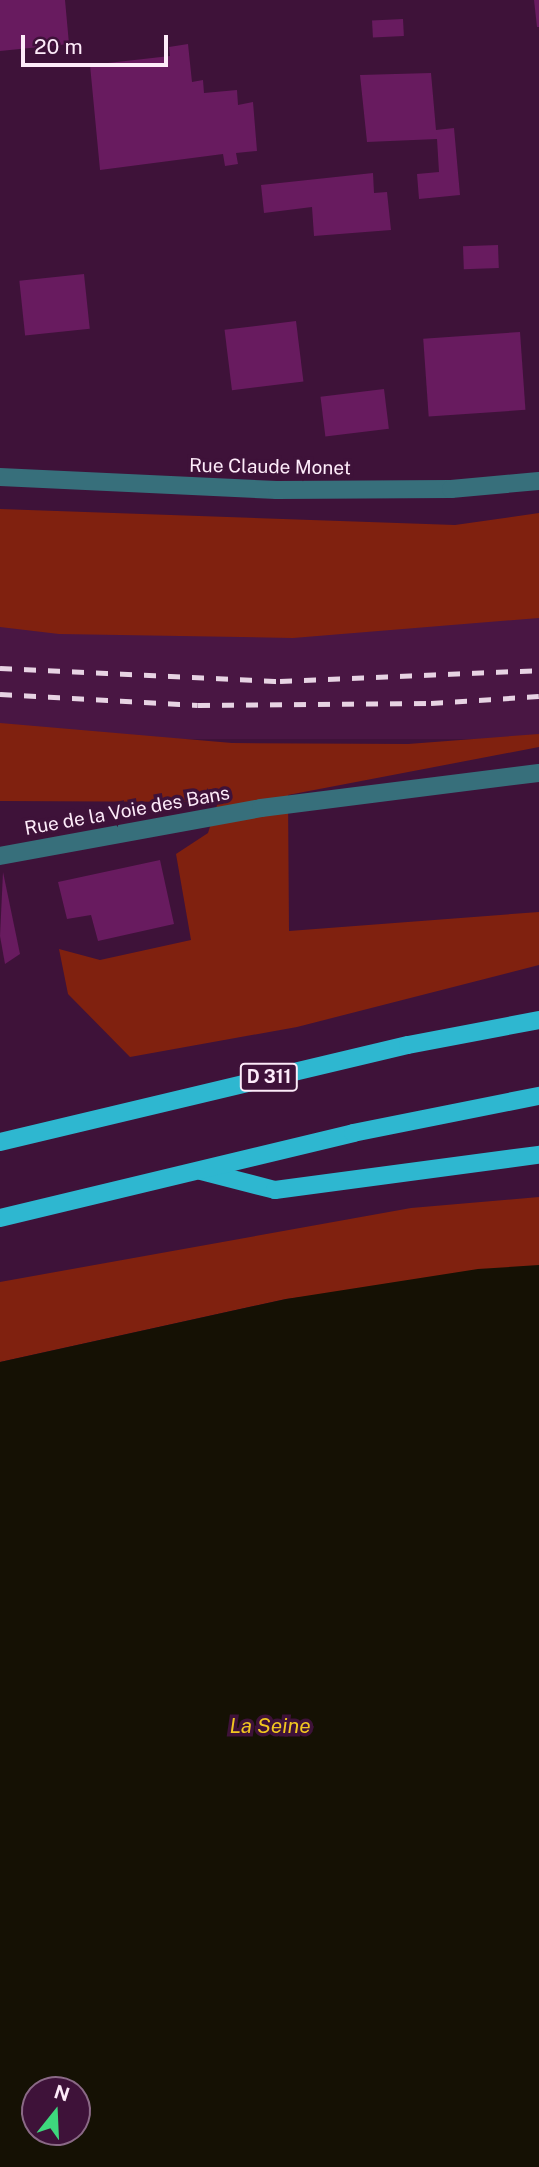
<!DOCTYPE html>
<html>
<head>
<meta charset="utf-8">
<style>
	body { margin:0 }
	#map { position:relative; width:539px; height:2167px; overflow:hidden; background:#3e1239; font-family:"Public Sans",sans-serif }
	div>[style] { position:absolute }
	.built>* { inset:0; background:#491643; transform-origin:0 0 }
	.green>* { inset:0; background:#80210f }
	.water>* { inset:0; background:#151104 }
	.building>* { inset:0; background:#681b5f; transform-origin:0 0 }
	.minor>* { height:18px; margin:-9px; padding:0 9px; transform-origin:9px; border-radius:9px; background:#376f7b }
	.major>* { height:18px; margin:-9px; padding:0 9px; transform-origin:9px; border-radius:9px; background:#2eb7d0 }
	.rail>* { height:5px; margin-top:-2.5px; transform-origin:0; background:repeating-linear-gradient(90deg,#e7d3e3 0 12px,transparent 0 24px) }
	span { translate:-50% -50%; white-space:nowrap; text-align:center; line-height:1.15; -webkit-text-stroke:7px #3e1239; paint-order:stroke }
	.shield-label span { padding:2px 5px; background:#3e1239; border:2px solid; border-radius:5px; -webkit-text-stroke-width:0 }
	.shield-label { font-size:18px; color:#fdebf9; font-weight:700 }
	.street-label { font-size:19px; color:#fdebf9 }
	.water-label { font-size:21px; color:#f1c720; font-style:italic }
	.north { position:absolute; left:21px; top:2076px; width:70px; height:70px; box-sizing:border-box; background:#3e1239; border:2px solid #8a6986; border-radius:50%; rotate:18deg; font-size:19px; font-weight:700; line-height:28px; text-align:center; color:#fdebf9 }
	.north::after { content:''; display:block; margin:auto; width:24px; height:32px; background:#3ed77d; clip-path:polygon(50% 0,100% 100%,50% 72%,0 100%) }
	.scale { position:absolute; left:21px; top:35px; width:147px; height:32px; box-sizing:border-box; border:4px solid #fdebf9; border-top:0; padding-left:9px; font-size:21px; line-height:24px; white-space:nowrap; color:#fdebf9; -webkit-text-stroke:5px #3e1239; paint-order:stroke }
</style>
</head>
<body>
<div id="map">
	<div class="built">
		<i style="left:539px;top:527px;width:212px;height:541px;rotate:90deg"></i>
	</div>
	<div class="green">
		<i style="clip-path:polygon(0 509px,455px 525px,539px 513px,539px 618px,293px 638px,59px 634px,0 627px)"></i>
		<i style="clip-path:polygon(0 723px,232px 743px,408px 744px,539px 734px,539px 747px,288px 795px,289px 931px,539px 912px,539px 965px,297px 1027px,130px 1057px,68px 994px,59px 949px,100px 960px,191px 940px,176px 854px,208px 833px,218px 802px,0 801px)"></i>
		<i style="clip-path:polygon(539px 1197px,539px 1269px,286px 1299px,0 1362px,0 1282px,411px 1208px)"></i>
	</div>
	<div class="water">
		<i style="clip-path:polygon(evenodd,539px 1265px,539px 2167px,0 2167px,0 1362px,286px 1299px,478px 1269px,539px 1265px,35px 2090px,77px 2090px,77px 2132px,35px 2132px,35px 2090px)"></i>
	</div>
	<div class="building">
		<i style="clip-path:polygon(0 0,65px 0,69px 44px,0 51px)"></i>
		<i style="clip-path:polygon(534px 0,539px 0,539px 27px,537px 27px)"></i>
		<i style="left:403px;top:19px;width:17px;height:31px;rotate:87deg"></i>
		<i style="clip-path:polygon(188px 44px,192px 82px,203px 80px,204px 93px,237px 90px,238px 105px,253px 102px,257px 151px,236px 153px,238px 164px,225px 166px,223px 154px,100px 170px,90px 65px,170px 56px,169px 47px)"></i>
		<i style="clip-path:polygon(431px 73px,436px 130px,454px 128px,460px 195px,419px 199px,417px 174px,439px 172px,437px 139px,367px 142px,360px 75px)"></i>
		<i style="clip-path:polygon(373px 173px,374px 193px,387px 192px,391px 230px,314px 236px,312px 207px,264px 213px,261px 185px)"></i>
		<i style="left:498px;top:245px;width:23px;height:35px;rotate:88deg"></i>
		<i style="left:84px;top:274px;width:55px;height:65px;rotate:84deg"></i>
		<i style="left:296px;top:321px;width:61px;height:72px;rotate:83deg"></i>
		<i style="left:520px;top:332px;width:78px;height:97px;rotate:86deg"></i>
		<i style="left:384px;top:389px;width:40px;height:64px;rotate:83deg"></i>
		<i style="clip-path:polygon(160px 860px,174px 924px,98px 941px,91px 915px,67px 919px,58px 882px)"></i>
		<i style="clip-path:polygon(3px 872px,20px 954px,5px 964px,0 936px)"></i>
	</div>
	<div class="minor">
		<i style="left:0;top:477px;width:277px;rotate:2.7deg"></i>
		<i style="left:277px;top:490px;width:174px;rotate:-0.3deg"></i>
		<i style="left:451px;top:489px;width:88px;rotate:-5.2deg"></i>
		<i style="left:0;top:856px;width:265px;rotate:-10.4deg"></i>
		<i style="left:261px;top:808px;width:280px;rotate:-7.2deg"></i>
	</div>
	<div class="major">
		<i style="left:0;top:1142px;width:419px;rotate:-13.4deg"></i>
		<i style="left:408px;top:1045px;width:133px;rotate:-10.8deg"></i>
		<i style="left:201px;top:1171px;width:76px;rotate:14.4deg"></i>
		<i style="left:275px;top:1190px;width:266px;rotate:-7.6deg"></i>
		<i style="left:0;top:1218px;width:363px;rotate:-13.5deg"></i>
		<i style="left:353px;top:1133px;width:190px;rotate:-11.3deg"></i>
	</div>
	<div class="rail">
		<i style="left:0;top:668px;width:280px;rotate:2.7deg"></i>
		<i style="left:280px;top:681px;width:259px;rotate:-2.4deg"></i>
		<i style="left:0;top:694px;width:198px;rotate:3.2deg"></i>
		<i style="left:198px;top:705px;width:233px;rotate:-0.5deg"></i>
		<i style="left:431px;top:703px;width:108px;rotate:-3.7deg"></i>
	</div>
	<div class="shield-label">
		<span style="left:269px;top:1077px">D 311</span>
	</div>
	<div class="street-label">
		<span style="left:270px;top:467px;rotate:1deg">Rue Claude Monet</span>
		<span style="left:127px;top:811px;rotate:-10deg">Rue de la Voie des Bans</span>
	</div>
	<div class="water-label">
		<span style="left:270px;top:1726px">La Seine</span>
	</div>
	<div class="north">N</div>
	<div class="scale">20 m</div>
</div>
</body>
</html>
